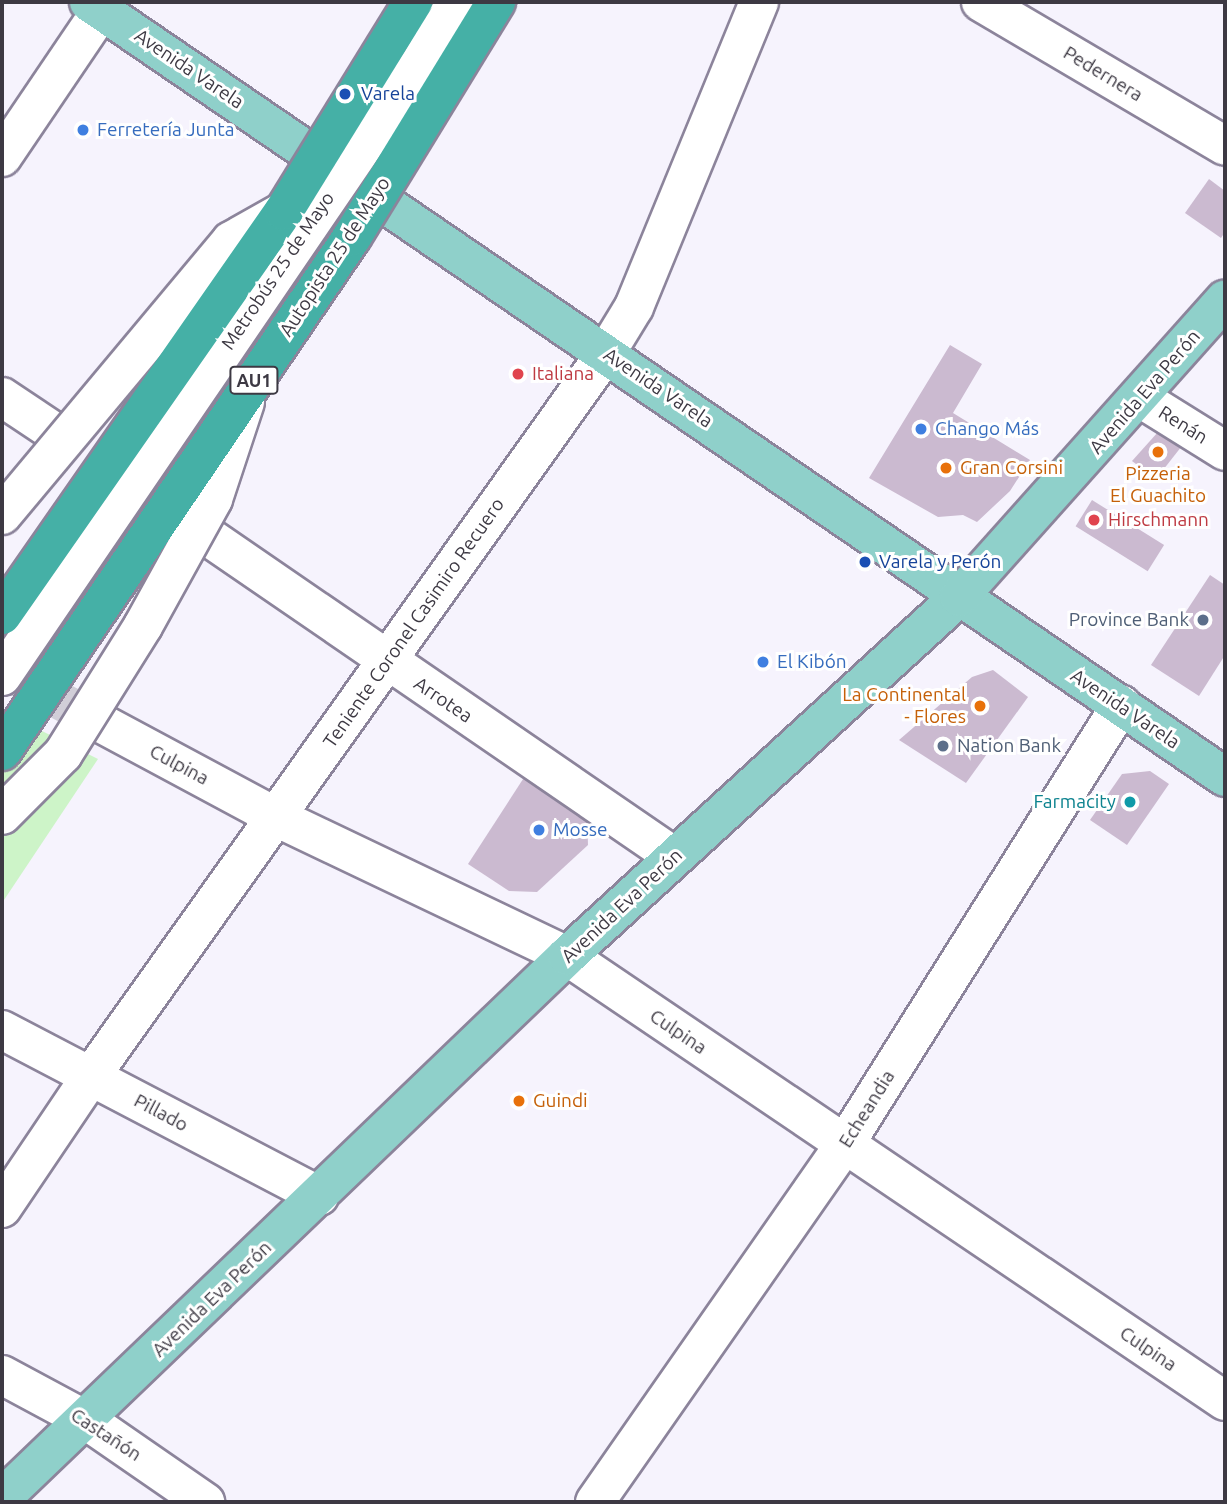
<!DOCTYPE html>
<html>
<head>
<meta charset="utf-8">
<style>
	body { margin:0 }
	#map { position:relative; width:1227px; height:1504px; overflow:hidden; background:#f6f3fd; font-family:Ubuntu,sans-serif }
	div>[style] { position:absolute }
	.green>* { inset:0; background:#cdf4c8 }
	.building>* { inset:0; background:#cbbad0; transform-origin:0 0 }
	.minor-tunnel>* { height:38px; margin-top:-19px; transform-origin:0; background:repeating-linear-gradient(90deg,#d1ced8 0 38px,transparent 0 57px) }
	.roads { filter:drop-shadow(2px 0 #8c849b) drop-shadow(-2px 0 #8c849b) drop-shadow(0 2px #8c849b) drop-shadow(0 -2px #8c849b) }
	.minor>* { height:38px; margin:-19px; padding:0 19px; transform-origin:19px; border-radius:19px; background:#fff }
	.major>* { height:38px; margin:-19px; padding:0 19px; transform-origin:19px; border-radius:19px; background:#8fd0ca }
	.bridges { filter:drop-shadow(2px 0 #8c849b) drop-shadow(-2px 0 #8c849b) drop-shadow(0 2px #8c849b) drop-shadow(0 -2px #8c849b) }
	.minor-bridge>* { height:38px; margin:-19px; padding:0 19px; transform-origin:19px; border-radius:19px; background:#fff }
	.highway-bridge>* { height:38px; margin:-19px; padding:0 19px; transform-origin:19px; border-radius:19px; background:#45b0a6 }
	.dots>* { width:19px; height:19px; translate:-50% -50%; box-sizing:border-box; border:4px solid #fff; border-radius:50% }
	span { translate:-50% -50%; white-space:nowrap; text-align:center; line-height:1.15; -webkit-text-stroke:6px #fff; paint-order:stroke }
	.shield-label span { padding:2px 5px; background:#fff; border:2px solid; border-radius:5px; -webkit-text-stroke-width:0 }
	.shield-label { font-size:18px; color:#3d3943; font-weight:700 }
	.street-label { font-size:19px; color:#3d3943 }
	.transit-label { font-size:19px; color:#164399 }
	.left { translate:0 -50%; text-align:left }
	.shop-label { font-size:19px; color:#366cbe }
	.health-label { font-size:19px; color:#be3a42 }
	.food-label { font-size:19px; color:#c56008 }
	.right { translate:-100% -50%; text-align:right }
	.service-label { font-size:19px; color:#4e5e75 }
	.culture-label { font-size:19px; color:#0d838f }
	.frame { position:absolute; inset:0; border:4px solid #3d3943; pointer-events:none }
</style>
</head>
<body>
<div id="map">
	<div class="green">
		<i style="clip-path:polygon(2px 711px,98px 759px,2px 903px)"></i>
	</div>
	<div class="building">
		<i style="clip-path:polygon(1209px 179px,1225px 191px,1225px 232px,1221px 238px,1185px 213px)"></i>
		<i style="clip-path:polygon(950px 345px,982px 364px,953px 413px,1030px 460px,1010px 491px,977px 522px,963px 515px,938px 517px,869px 478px)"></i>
		<i style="clip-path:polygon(1158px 432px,1185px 442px,1156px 479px,1132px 461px)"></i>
		<i style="left:1092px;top:500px;width:85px;height:31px;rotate:32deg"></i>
		<i style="clip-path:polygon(1210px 575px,1225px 585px,1225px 655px,1199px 696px,1151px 665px)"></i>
		<i style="clip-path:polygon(993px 670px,1028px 697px,966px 783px,899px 740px,972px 677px)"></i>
		<i style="clip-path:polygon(1150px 771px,1169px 784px,1127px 845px,1090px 820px,1122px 774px)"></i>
		<i style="clip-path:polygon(525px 776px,587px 816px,588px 845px,537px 892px,509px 891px,468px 864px)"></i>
	</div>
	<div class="minor-tunnel">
		<i style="left:50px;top:429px;width:176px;rotate:34.1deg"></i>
		<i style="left:2px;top:669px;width:108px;rotate:28.7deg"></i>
	</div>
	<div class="roads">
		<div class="minor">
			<i style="left:981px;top:2px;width:283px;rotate:30.5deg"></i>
			<i style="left:2px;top:157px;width:187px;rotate:-55.9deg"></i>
			<i style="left:2px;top:397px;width:58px;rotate:33.7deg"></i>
			<i style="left:1140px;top:398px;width:100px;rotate:31.9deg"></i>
			<i style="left:213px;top:540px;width:560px;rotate:34.46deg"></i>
			<i style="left:97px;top:721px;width:203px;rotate:28.2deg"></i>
			<i style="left:276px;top:817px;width:322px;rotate:25.5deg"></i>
			<i style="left:567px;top:956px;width:794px;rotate:34.07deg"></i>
			<i style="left:2px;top:1030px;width:358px;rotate:27.6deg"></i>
			<i style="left:2px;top:1208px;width:159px;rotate:-56deg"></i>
			<i style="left:91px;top:1076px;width:888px;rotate:-54.54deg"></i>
			<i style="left:606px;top:353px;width:54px;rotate:-58.7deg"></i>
			<i style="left:634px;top:307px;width:330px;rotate:-67.7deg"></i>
			<i style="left:2px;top:1375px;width:95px;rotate:28.2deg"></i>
			<i style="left:86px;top:1420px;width:145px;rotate:34.6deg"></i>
			<i style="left:595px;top:1502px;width:437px;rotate:-55.1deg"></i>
			<i style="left:845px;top:1144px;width:519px;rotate:-57.84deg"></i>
		</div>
		<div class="major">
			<i style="left:89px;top:2px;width:1375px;rotate:34.3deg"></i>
			<i style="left:2px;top:1498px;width:783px;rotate:-43.81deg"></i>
			<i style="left:567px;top:956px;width:532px;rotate:-42.48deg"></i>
			<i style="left:959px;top:597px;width:399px;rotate:-48.2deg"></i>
		</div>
	</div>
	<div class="bridges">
		<div class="minor-bridge">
			<i style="left:2px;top:515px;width:357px;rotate:-50.1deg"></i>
			<i style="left:231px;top:241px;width:61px;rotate:-29.5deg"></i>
			<i style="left:2px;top:676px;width:738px;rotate:-55.71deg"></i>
			<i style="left:418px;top:66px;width:74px;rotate:-59.3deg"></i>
			<i style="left:2px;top:815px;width:86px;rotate:-45deg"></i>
			<i style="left:63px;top:754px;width:151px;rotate:-58deg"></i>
			<i style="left:143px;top:626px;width:145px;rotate:-61.1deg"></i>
			<i style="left:213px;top:499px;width:102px;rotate:-71.7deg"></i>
		</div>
		<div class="highway-bridge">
			<i style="left:2px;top:615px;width:493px;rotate:-55.1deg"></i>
			<i style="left:284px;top:211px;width:246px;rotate:-58.3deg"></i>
			<i style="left:2px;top:751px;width:622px;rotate:-55.75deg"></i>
			<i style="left:352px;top:237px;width:276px;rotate:-58.5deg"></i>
		</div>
	</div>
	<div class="dots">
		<i style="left:345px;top:94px;background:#1a4fb4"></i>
		<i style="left:83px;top:130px;background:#3f7fe0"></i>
		<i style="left:518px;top:374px;background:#e0444e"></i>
		<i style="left:921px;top:429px;background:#3f7fe0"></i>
		<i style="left:1158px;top:452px;background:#e8710a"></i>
		<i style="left:946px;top:468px;background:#e8710a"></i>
		<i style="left:1094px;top:520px;background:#e0444e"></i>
		<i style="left:865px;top:562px;background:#1a4fb4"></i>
		<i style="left:1203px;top:620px;background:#5c6f8a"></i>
		<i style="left:763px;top:662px;background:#3f7fe0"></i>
		<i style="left:980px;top:706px;background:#e8710a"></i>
		<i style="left:943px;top:746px;background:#5c6f8a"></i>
		<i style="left:1130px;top:802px;background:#0f9aa8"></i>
		<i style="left:539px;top:830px;background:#3f7fe0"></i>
		<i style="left:519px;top:1101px;background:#e8710a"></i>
	</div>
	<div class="shield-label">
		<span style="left:254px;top:380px">AU1</span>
	</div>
	<div class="street-label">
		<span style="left:189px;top:69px;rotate:34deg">Avenida Varela</span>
		<span style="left:1103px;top:74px;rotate:31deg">Pedernera</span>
		<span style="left:335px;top:257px;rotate:-57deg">Autopista 25 de Mayo</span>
		<span style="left:278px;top:271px;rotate:-56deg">Metrobús 25 de Mayo</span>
		<span style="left:658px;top:388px;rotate:34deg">Avenida Varela</span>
		<span style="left:1145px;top:392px;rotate:-49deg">Avenida Eva Perón</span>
		<span style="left:1183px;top:425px;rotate:32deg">Renán</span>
		<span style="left:414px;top:623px;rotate:-55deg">Teniente Coronel Casimiro Recuero</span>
		<span style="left:443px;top:700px;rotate:34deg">Arrotea</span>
		<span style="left:1125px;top:709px;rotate:34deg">Avenida Varela</span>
		<span style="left:179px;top:765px;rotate:28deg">Culpina</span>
		<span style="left:622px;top:906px;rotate:-43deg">Avenida Eva Perón</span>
		<span style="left:678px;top:1032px;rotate:34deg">Culpina</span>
		<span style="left:867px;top:1109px;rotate:-58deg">Echeandia</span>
		<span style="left:161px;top:1113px;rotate:28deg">Pillado</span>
		<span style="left:212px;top:1299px;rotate:-44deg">Avenida Eva Perón</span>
		<span style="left:1148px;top:1349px;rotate:34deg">Culpina</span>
		<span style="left:106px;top:1435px;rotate:33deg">Castañón</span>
	</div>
	<div class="transit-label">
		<span class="left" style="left:361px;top:94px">Varela</span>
		<span class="left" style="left:879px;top:562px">Varela y Perón</span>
	</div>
	<div class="shop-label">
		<span class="left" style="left:97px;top:130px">Ferretería Junta</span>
		<span class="left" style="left:935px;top:429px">Chango Más</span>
		<span class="left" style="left:777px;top:662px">El Kibón</span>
		<span class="left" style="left:553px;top:830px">Mosse</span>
	</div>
	<div class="health-label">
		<span class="left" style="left:532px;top:374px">Italiana</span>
		<span class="left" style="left:1108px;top:520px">Hirschmann</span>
	</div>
	<div class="food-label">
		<span class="left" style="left:960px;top:468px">Gran Corsini</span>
		<span style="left:1158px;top:485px">Pizzeria<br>El Guachito</span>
		<span class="right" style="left:966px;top:706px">La Continental<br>- Flores</span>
		<span class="left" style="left:533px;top:1101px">Guindi</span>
	</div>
	<div class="service-label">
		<span class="right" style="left:1189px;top:620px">Province Bank</span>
		<span class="left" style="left:957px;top:746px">Nation Bank</span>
	</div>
	<div class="culture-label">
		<span class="right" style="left:1116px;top:802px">Farmacity</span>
	</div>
	<div class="frame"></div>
</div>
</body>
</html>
